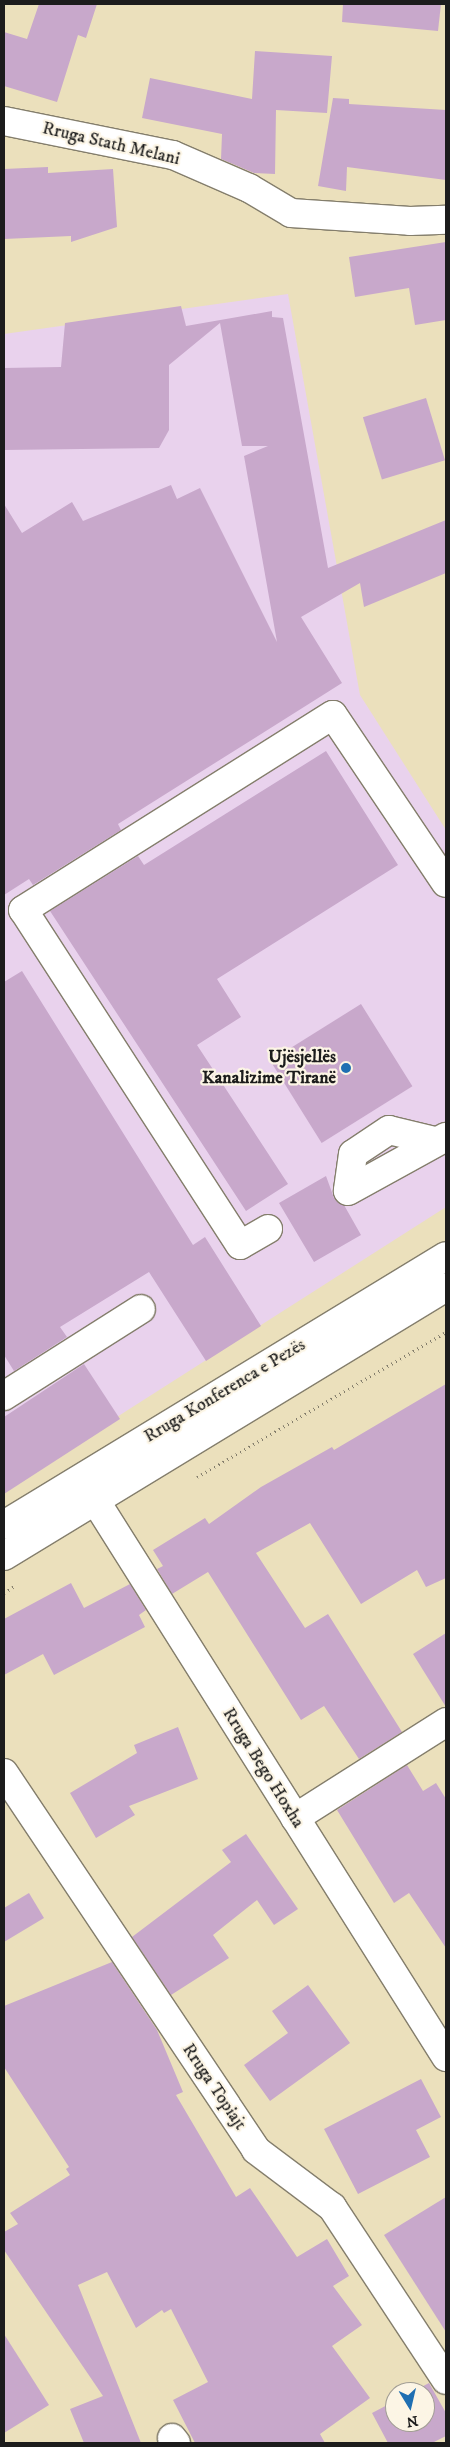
<!DOCTYPE html>
<html>
<head>
<meta charset="utf-8">
<style>
	body { margin:0 }
	#map { position:relative; width:450px; height:2447px; overflow:hidden; background:#ebe0bc; font-family:"IM FELL DW Pica",serif }
	div>[style] { position:absolute }
	.built>* { inset:0; background:#e9d2ed }
	.building>* { inset:0; background:#c8a8cb; transform-origin:0 0 }
	.path>* { height:3px; margin-top:-1.5px; transform-origin:0; background:repeating-linear-gradient(90deg,#847e6c 0 1px,transparent 0 5px) }
	.roads { filter:drop-shadow(1px 0 #847e6c) drop-shadow(-1px 0 #847e6c) drop-shadow(0 1px #847e6c) drop-shadow(0 -1px #847e6c) }
	.minor>* { height:28px; margin:-14px; padding:0 14px; transform-origin:14px; border-radius:14px; background:#fff }
	.major>* { height:28px; margin:-14px; padding:0 14px; transform-origin:14px; border-radius:14px; background:#fff }
	.dots>* { width:14px; height:14px; translate:-50% -50%; box-sizing:border-box; border:2px solid #fcf5e5; border-radius:50% }
	span { translate:-50% -50%; white-space:nowrap; text-align:center; line-height:1.15; -webkit-text-stroke:4.5px #fcf5e5; paint-order:stroke }
	.street-label { font-size:18px; color:#1c1c1c }
	.poi-label { font-size:18px; color:#1c1c1c; font-weight:700 }
	.right { translate:-100% -50%; text-align:right }
	.frame { position:absolute; inset:0; border:5px solid #1c1c1c; pointer-events:none }
	.north { position:absolute; left:385px; top:2382px; width:50px; height:50px; box-sizing:border-box; background:#fcf5e5; border:1px solid #a29e95; border-radius:50%; rotate:171deg; font-size:14px; font-weight:700; line-height:20px; text-align:center; color:#1c1c1c }
	.north::after { content:''; display:block; margin:auto; width:18px; height:22px; background:#1f6fb2; clip-path:polygon(50% 0,100% 100%,50% 72%,0 100%) }
</style>
</head>
<body>
<div id="map">
	<div class="built">
		<i style="clip-path:polygon(288px 294px,360px 695px,446px 830px,446px 1207px,4px 1489px,4px 334px)"></i>
	</div>
	<div class="building">
		<i style="clip-path:polygon(39px 4px,97px 4px,86px 38px,78px 35px,57px 102px,4px 86px,4px 32px,27px 39px)"></i>
		<i style="clip-path:polygon(343px 4px,441px 4px,438px 31px,342px 22px)"></i>
		<i style="clip-path:polygon(255px 51px,332px 56px,327px 113px,276px 110px,275px 174px,254px 173px,221px 159px,222px 134px,142px 118px,150px 78px,252px 99px)"></i>
		<i style="clip-path:polygon(333px 98px,349px 99px,349px 104px,446px 110px,446px 180px,347px 167px,346px 191px,318px 186px)"></i>
		<i style="clip-path:polygon(48px 167px,48px 173px,113px 169px,117px 227px,71px 242px,71px 236px,4px 239px,4px 169px)"></i>
		<i style="clip-path:polygon(446px 242px,446px 320px,415px 325px,409px 288px,355px 297px,349px 257px)"></i>
		<i style="clip-path:polygon(181px 306px,186px 326px,272px 311px,272px 317px,283px 318px,328px 568px,446px 520px,446px 573px,364px 607px,360px 583px,301px 617px,342px 683px,118px 824px,121px 830px,33px 885px,29px 879px,4px 895px,4px 504px,22px 533px,72px 502px,83px 521px,171px 485px,177px 499px,200px 488px,277px 642px,244px 456px,268px 446px,242px 446px,220px 323px,169px 365px,169px 430px,159px 448px,4px 450px,4px 368px,61px 367px,65px 323px)"></i>
		<i style="left:426px;top:398px;width:65px;height:66px;rotate:73deg"></i>
		<i style="clip-path:polygon(326px 751px,398px 865px,217px 979px,241px 1017px,197px 1045px,288px 1184px,246px 1211px,50px 911px,138px 856px,144px 865px)"></i>
		<i style="clip-path:polygon(22px 971px,193px 1245px,205px 1237px,261px 1326px,206px 1361px,149px 1272px,60px 1327px,67px 1337px,14px 1371px,4px 1355px,4px 982px)"></i>
		<i style="left:361px;top:1004px;width:97px;height:107px;rotate:58deg"></i>
		<i style="clip-path:polygon(326px 1176px,334px 1198px,344px 1205px,361px 1235px,314px 1262px,279px 1203px)"></i>
		<i style="clip-path:polygon(84px 1364px,120px 1419px,4px 1494px,4px 1417px)"></i>
		<i style="clip-path:polygon(446px 1384px,446px 1578px,426px 1587px,417px 1570px,361px 1604px,310px 1523px,256px 1553px,305px 1628px,328px 1614px,402px 1732px,359px 1759px,324px 1706px,301px 1720px,208px 1572px,172px 1594px,157px 1569px,163px 1566px,153px 1550px,205px 1518px,209px 1524px,261px 1487px,332px 1447px,334px 1450px)"></i>
		<i style="clip-path:polygon(71px 1583px,84px 1608px,130px 1584px,146px 1610px,139px 1615px,145px 1627px,54px 1675px,43px 1654px,4px 1675px,4px 1619px)"></i>
		<i style="clip-path:polygon(446px 1633px,446px 1707px,413px 1654px)"></i>
		<i style="clip-path:polygon(178px 1727px,198px 1779px,129px 1806px,135px 1815px,96px 1838px,70px 1793px,137px 1753px,134px 1745px)"></i>
		<i style="clip-path:polygon(407px 1765px,423px 1791px,436px 1783px,446px 1799px,446px 1948px,409px 1893px,394px 1903px,337px 1810px)"></i>
		<i style="clip-path:polygon(246px 1834px,298px 1909px,274px 1925px,257px 1900px,213px 1935px,229px 1958px,171px 1995px,132px 1937px,231px 1862px,222px 1850px)"></i>
		<i style="clip-path:polygon(29px 1893px,44px 1918px,4px 1942px,4px 1908px)"></i>
		<i style="clip-path:polygon(112px 1962px,157px 2030px,183px 2092px,176px 2095px,236px 2197px,250px 2188px,297px 2257px,327px 2239px,349px 2276px,333px 2286px,362px 2325px,332px 2346px,370px 2398px,320px 2434px,325px 2443px,195px 2443px,173px 2400px,208px 2382px,171px 2309px,164px 2313px,162px 2310px,136px 2328px,107px 2272px,78px 2285px,141px 2443px,84px 2443px,70px 2409px,103px 2396px,4px 2250px,4px 2232px,18px 2224px,10px 2213px,70px 2175px,66px 2169px,69px 2167px,4px 2067px,4px 2006px)"></i>
		<i style="clip-path:polygon(308px 1985px,350px 2043px,270px 2101px,244px 2065px,288px 2033px,272px 2011px)"></i>
		<i style="clip-path:polygon(421px 2079px,441px 2117px,416px 2130px,430px 2157px,358px 2194px,324px 2129px)"></i>
		<i style="clip-path:polygon(446px 2197px,446px 2332px,384px 2235px)"></i>
		<i style="clip-path:polygon(4px 2334px,49px 2405px,4px 2433px)"></i>
		<i style="clip-path:polygon(429px 2383px,446px 2413px,446px 2436px,432px 2443px,388px 2443px,372px 2413px,395px 2401px,395px 2422px,425px 2422px,425px 2392px,412px 2392px)"></i>
	</div>
	<div class="path">
		<i style="left:197px;top:1477px;width:288px;rotate:-30.2deg"></i>
		<i style="left:4px;top:1593px;width:14px;rotate:-34deg"></i>
	</div>
	<div class="roads">
		<div class="minor">
			<i style="left:4px;top:121px;width:172px;rotate:11.4deg"></i>
			<i style="left:173px;top:155px;width:83px;rotate:23.5deg"></i>
			<i style="left:249px;top:188px;width:49px;rotate:30.8deg"></i>
			<i style="left:291px;top:213px;width:119px;rotate:3.8deg"></i>
			<i style="left:410px;top:221px;width:36px;rotate:-2deg"></i>
			<i style="left:435px;top:1141px;width:47px;rotate:-166.6deg"></i>
			<i style="left:389px;top:1130px;width:43px;rotate:146.3deg"></i>
			<i style="left:353px;top:1154px;width:37px;rotate:98deg"></i>
			<i style="left:348px;top:1191px;width:112px;rotate:-28.9deg"></i>
			<i style="left:268px;top:1229px;width:32px;rotate:150deg"></i>
			<i style="left:240px;top:1245px;width:399px;rotate:-122.9deg"></i>
			<i style="left:23px;top:910px;width:366px;rotate:-32.2deg"></i>
			<i style="left:333px;top:715px;width:202px;rotate:56.1deg"></i>
			<i style="left:4px;top:1396px;width:162px;rotate:-32.4deg"></i>
			<i style="left:83px;top:1481px;width:681px;rotate:57.78deg"></i>
			<i style="left:4px;top:1773px;width:453px;rotate:56.2deg"></i>
			<i style="left:256px;top:2150px;width:95px;rotate:36.9deg"></i>
			<i style="left:332px;top:2207px;width:207px;rotate:56.6deg"></i>
			<i style="left:295px;top:1818px;width:179px;rotate:-32.4deg"></i>
			<i style="left:172px;top:2438px;width:6px;rotate:51deg"></i>
		</div>
		<div class="major">
			<i style="left:4px;top:1525px;width:517px;rotate:-31.32deg"></i>
			<i style="left:4px;top:1556px;width:517px;rotate:-31.32deg"></i>
		</div>
	</div>
	<div class="dots">
		<i style="left:346px;top:1068px;background:#1f6fb2"></i>
	</div>
	<div class="street-label">
		<span style="left:111px;top:144px;rotate:13deg">Rruga Stath Melani</span>
		<span style="left:225px;top:1391px;rotate:-31deg">Rruga Konferenca e Pezës</span>
		<span style="left:263px;top:1768px;rotate:58deg">Rruga Bego Hoxha</span>
		<span style="left:214px;top:2087px;rotate:56deg">Rruga Topiajt</span>
	</div>
	<div class="poi-label">
		<span class="right" style="left:336px;top:1068px">Ujësjellës<br>Kanalizime Tiranë</span>
	</div>
	<div class="frame"></div>
	<div class="north">N</div>
</div>
</body>
</html>
